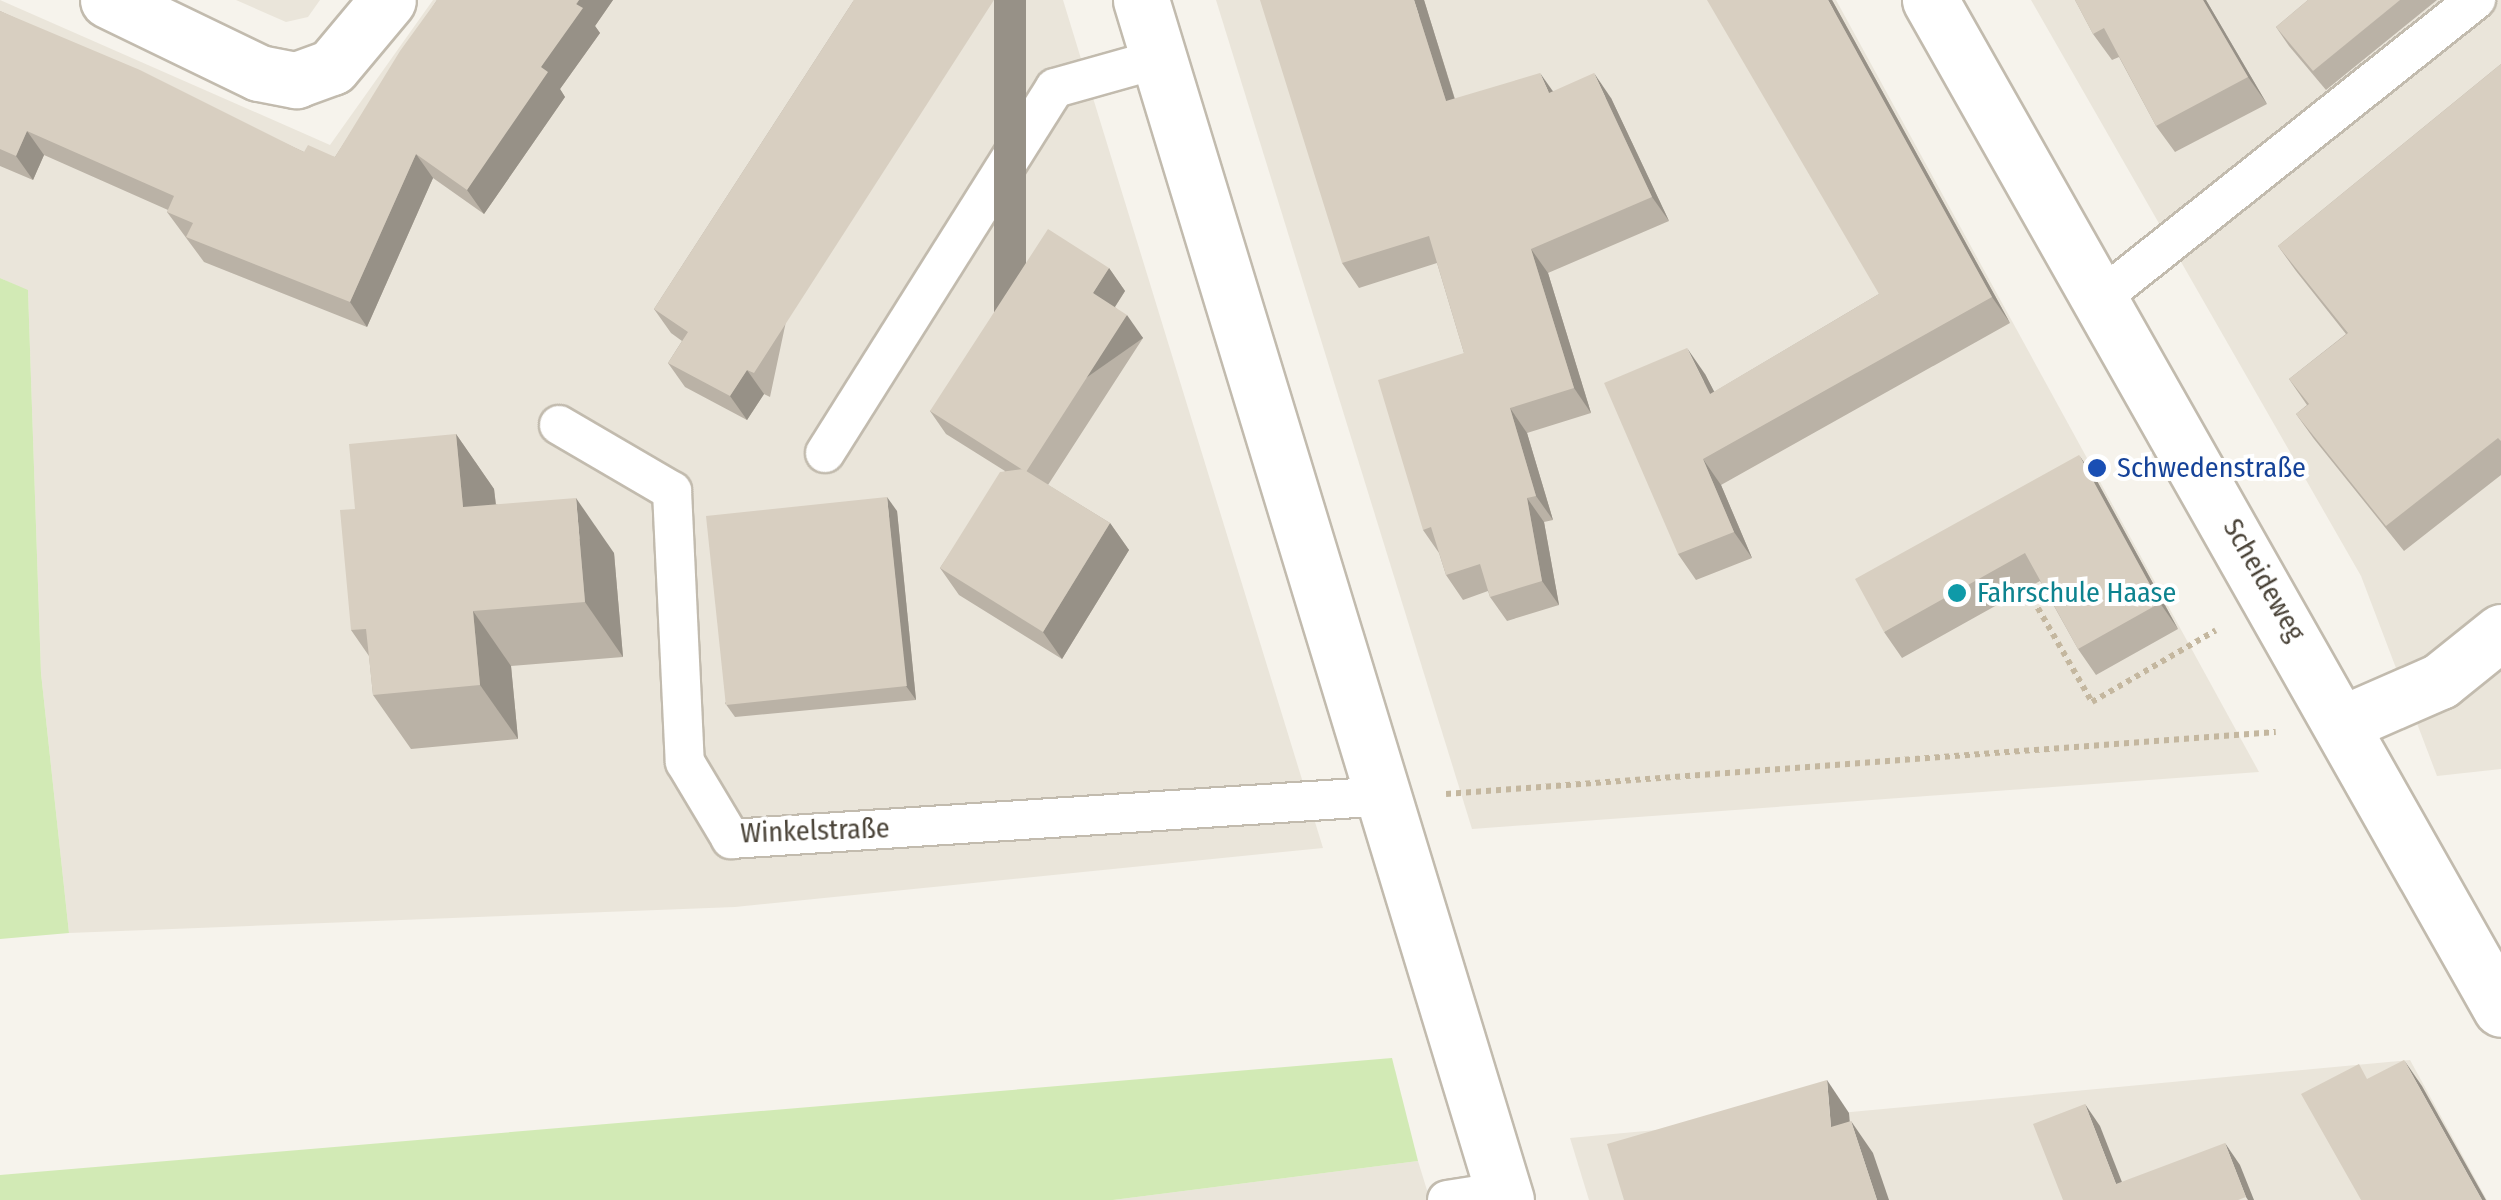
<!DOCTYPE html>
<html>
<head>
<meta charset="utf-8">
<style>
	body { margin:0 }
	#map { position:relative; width:2501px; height:1200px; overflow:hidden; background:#f6f3ec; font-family:"Fira Sans Condensed",sans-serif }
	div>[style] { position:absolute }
	.residential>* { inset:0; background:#eae5da }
	.green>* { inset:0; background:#d2eab5 }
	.path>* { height:6px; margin-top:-3px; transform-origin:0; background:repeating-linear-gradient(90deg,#c4b79f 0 5px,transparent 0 10px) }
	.roads { filter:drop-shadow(2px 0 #c2bbae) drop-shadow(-2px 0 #c2bbae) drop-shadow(0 2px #c2bbae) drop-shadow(0 -2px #c2bbae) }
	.service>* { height:38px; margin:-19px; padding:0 19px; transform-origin:19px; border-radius:19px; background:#fff }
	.minor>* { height:55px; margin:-27.5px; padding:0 27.5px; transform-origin:27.5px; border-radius:27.5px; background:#fff }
	.tertiary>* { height:55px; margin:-27.5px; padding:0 27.5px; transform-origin:27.5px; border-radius:27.5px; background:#fff }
	.wall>* { inset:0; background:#bab2a6 }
	.shaded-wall>* { inset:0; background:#979187; transform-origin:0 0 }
	.building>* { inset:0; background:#d8cfc1; transform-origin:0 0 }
	.dots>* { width:28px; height:28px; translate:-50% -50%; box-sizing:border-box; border:5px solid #fff; border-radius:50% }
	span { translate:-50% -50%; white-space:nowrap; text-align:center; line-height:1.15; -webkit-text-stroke:8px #fff; paint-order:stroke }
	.transit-label { font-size:28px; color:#164399 }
	.left { translate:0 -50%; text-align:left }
	.street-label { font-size:28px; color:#4b4439 }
	.culture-label { font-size:28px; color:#0d838f }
</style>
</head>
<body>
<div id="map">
	<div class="residential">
		<i style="clip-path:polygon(0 0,330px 145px,433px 0,1063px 0,1323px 848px,735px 907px,69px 933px,41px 673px,28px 291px,0 278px)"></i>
		<i style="clip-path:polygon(236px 0,320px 0,308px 17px,286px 22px)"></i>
		<i style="clip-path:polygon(1216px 0,1836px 0,2259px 772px,1472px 829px)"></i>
		<i style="clip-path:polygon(2031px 0,2501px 0,2501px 769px,2437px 776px,2361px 576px)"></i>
		<i style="clip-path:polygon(2410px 1060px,2487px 1200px,1589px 1200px,1570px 1138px)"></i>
		<i style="clip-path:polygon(1418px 1161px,1430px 1200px,1113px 1200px)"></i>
	</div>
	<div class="green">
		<i style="clip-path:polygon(0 278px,28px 290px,41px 673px,69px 933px,0 939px)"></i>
		<i style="clip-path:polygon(1392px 1058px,1418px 1161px,1113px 1200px,0 1200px,0 1175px)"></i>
	</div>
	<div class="path">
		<i style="left:2023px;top:582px;width:138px;rotate:60.1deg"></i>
		<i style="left:2092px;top:702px;width:143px;rotate:-30.1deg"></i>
		<i style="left:1446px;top:794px;width:832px;rotate:-4.27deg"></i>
	</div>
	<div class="roads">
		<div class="service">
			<i style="left:2102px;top:297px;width:478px;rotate:-38.5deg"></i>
			<i style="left:559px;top:425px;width:131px;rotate:30.3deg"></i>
			<i style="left:672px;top:491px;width:271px;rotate:87.3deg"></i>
			<i style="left:685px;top:762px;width:90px;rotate:59.1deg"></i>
			<i style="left:731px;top:839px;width:657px;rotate:-3.75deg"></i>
			<i style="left:825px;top:453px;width:431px;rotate:-57.8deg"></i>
			<i style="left:1055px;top:88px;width:107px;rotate:-15.7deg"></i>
			<i style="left:1447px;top:1200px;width:58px;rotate:-9deg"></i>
		</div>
		<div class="minor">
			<i style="left:108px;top:0;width:168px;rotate:25.8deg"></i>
			<i style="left:259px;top:73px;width:38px;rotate:11deg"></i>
			<i style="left:296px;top:80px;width:38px;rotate:-20deg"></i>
			<i style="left:332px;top:67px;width:87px;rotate:-50.1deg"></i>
			<i style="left:1141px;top:0;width:1254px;rotate:73.08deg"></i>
			<i style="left:2346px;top:722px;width:103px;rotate:-23.6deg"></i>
			<i style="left:2440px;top:681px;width:78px;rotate:-38.8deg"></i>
		</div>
		<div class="tertiary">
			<i style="left:1930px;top:0;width:1159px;rotate:60.49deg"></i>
		</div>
	</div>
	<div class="wall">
		<i style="clip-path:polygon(437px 0,613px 0,595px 26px,600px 33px,560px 89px,565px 97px,484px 214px,433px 178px,367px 327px,204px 262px,167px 212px,168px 210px,44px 155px,33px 180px,0 166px,0 11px,304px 152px,335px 157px)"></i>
		<i style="clip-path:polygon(854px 0,770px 397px,764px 394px,747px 420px,685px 387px,668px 363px,682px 341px,671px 333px,654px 309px)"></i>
		<i style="clip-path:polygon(1424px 0,1455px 99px,1553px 91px,1611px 98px,1669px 221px,1548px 273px,1591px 413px,1527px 433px,1553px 520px,1544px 522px,1559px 605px,1507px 621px,1490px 597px,1488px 591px,1463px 600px,1446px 575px,1439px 553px,1423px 530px,1464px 353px,1437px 263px,1359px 288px,1342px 263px)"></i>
		<i style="clip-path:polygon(1832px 0,2010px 323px,1721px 485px,1752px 558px,1696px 580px,1678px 554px,1705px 374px,1714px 392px,1879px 294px)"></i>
		<i style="clip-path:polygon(2075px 0,2206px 0,2267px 104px,2175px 152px,2156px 126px,2119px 57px,2112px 60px,2093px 34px)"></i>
		<i style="clip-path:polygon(2308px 0,2437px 0,2326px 90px,2289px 46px,2276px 27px)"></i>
		<i style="clip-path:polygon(2501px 64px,2501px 475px,2404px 551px,2314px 439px,2296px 414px,2307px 405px,2289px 379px,2346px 334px,2296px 271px,2278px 246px)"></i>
		<i style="clip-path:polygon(1109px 268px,1125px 291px,1115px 307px,1143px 338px,1048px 485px,1110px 523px,1129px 550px,1062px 659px,959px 595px,940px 568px,1005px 471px,946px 434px,930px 411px)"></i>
		<i style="clip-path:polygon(456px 434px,494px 489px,496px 504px,614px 553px,623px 657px,511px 666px,518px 739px,411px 749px,373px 695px,369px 656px,351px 630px,355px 509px)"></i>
		<i style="clip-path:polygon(2097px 481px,2178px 629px,2096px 675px,2078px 649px,2040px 581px,1902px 658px,1884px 632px)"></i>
		<i style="clip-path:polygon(897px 511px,916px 700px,735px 717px,725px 703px)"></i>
	</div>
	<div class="shaded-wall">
		<i style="clip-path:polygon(579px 0,613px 0,595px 26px,600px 33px,560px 89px,565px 97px,484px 214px,467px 190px,541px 67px)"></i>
		<i style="left:994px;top:0;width:32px;height:444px"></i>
		<i style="clip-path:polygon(1414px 0,1424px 0,1463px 126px,1446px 101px)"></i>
		<i style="clip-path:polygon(1828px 0,1832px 0,2010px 323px,1992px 297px)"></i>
		<i style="clip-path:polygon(2203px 0,2206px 0,2267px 104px,2248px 77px)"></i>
		<i style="clip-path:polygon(1540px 73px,1557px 97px,1549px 93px)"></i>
		<i style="clip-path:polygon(1594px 73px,1611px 98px,1669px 221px,1652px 197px)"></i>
		<i style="clip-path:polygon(27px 131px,44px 155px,33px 180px,16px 156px)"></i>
		<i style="clip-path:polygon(416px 154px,433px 178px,367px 327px,350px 302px)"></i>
		<i style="clip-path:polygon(1531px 249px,1548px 273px,1591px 413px,1574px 388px)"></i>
		<i style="clip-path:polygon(1109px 268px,1125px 291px,1109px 316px,1093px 293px)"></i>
		<i style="left:1127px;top:315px;width:28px;height:187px;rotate:55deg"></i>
		<i style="clip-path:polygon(1687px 348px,1705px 374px,1729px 420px,1710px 394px)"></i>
		<i style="clip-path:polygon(747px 370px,764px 394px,747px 420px,730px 396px)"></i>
		<i style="clip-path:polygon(1510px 408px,1527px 433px,1553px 520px,1536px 496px)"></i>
		<i style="clip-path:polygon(456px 434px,494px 489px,502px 561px,463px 507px)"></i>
		<i style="clip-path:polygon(2079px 455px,2097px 481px,2178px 629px,2160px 603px)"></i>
		<i style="clip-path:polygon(1703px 459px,1721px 485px,1752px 558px,1734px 532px)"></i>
		<i style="clip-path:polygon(887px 497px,897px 511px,916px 700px,906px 686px)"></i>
		<i style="clip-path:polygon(576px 498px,614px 553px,623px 657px,585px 602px)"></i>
		<i style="clip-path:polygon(1527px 498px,1544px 522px,1559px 605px,1542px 581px)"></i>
		<i style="clip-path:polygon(1110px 523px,1129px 550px,1062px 659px,1043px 632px)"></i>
		<i style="clip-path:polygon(473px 611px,511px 666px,518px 739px,480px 685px)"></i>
		<i style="clip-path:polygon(2404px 1060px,2422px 1086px,2486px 1200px,2482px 1200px)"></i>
		<i style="clip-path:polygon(1827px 1080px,1849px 1113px,1853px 1159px,1831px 1127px)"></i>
		<i style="clip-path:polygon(2085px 1104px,2100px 1126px,2129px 1200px,2116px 1184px)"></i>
		<i style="clip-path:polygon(1851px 1121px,1873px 1153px,1889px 1200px,1877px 1200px)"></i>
		<i style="clip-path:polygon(2225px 1143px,2240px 1165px,2254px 1200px,2248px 1200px,2246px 1197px)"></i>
	</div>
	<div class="building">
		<i style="clip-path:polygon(437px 0,579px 0,576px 4px,583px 8px,541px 67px,548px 72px,467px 190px,416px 154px,350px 302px,186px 237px,193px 223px,167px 212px,174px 196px,27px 131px,16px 156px,0 149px,0 11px,140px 70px,304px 152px,308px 145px,335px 157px,400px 51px)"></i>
		<i style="clip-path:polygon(854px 0,994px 0,754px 373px,747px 370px,730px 396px,668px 363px,688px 332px,654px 309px)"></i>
		<i style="clip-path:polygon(1260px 0,1414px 0,1446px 101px,1540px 73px,1549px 93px,1594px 73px,1652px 197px,1531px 249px,1574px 388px,1510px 408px,1536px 496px,1527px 498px,1542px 581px,1490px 597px,1480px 564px,1446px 575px,1431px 527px,1423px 530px,1378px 380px,1464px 353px,1429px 236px,1342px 263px)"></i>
		<i style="clip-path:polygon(1707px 0,1828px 0,1992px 297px,1703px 459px,1734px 532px,1678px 554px,1604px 383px,1687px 348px,1710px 394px,1879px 294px)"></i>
		<i style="clip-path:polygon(2075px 0,2203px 0,2248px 77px,2156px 126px,2104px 28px,2093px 34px)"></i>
		<i style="clip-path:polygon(2308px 0,2400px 0,2313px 71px,2276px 27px)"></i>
		<i style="clip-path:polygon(2501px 64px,2501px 441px,2498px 438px,2386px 526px,2296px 414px,2309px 404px,2289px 379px,2348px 333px,2278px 246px)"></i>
		<i style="clip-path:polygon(1048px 229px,1109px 268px,1093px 293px,1127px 315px,1026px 472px,930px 411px)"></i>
		<i style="clip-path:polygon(456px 434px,463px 507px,576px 498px,585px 602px,473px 611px,480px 685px,373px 695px,366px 629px,351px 630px,340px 510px,355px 509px,349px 444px)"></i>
		<i style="clip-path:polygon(2079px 455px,2160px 603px,2078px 649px,2025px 553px,1884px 632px,1855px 579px)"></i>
		<i style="clip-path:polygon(1023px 469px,1110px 523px,1043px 632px,940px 568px,1000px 472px)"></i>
		<i style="left:887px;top:497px;width:190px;height:182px;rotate:84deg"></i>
		<i style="clip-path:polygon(2404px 1060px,2482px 1200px,2361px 1200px,2301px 1094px,2359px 1064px,2367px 1079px)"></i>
		<i style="clip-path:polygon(1827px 1080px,1831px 1127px,1851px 1121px,1877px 1200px,1624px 1200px,1607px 1144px)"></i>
		<i style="clip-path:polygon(2085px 1104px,2116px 1184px,2225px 1143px,2246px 1197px,2238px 1200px,2063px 1200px,2033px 1124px)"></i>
	</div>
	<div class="dots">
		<i style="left:2097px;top:468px;background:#1a4fb4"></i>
		<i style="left:1957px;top:593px;background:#0f9aa8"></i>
	</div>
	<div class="transit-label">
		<span class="left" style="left:2117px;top:468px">Schwedenstraße</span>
	</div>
	<div class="street-label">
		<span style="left:2264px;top:580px;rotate:60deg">Scheideweg</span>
		<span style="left:815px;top:831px;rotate:-2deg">Winkelstraße</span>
	</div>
	<div class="culture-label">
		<span class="left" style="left:1977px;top:593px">Fahrschule Haase</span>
	</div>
</div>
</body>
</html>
